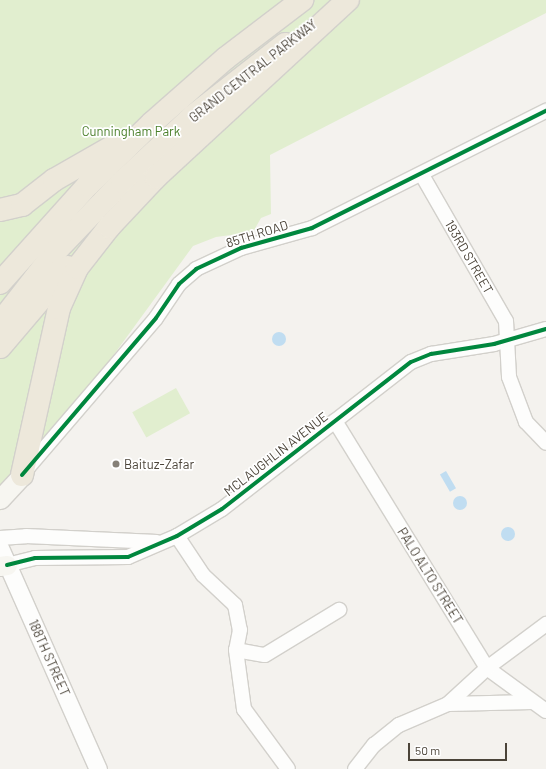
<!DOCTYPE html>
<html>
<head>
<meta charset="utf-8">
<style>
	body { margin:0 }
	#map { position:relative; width:546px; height:769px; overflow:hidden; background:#f4f2ee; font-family:Barlow,sans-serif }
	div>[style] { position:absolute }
	.green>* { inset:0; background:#e1eecf; transform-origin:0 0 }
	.water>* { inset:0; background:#c0ddf1; transform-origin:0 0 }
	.round { border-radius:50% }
	.roads { filter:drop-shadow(1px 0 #d2d0cb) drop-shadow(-1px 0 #d2d0cb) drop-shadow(0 1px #d2d0cb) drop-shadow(0 -1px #d2d0cb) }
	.minor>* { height:14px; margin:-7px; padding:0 7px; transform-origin:7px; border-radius:7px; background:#fdfdfc }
	.tertiary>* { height:17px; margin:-8.5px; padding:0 8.5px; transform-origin:8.5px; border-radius:8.5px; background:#fdfdfc }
	.secondary>* { height:19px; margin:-9.5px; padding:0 9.5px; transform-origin:9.5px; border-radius:9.5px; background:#f7f6f1 }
	.motorway>* { height:22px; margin:-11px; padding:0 11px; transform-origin:11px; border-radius:11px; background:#ede8db }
	.cycleway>* { height:4px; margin:-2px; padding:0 2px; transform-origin:2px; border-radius:2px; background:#00873e }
	.dots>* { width:11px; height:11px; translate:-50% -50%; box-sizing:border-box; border:2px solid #fff; border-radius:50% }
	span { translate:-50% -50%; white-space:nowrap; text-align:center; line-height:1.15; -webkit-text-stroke:3.5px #fff; paint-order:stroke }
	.street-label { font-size:13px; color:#4b4439 }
	.park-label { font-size:13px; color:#4a7f2a }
	.poi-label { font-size:13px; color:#4b4439 }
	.left { translate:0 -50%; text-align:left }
	.scale { position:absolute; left:408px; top:743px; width:99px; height:18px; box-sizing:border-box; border:2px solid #4b4439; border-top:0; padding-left:5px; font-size:12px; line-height:14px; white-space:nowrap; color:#4b4439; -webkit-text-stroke:3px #fff; paint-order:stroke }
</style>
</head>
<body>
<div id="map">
	<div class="green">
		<i style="clip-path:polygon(0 0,546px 0,546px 13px,270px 155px,271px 214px,261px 218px,253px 232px,216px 237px,193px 246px,0 511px)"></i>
		<i style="left:176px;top:388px;width:29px;height:50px;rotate:61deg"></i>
	</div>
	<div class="water">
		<i class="round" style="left:272px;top:332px;width:14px;height:14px"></i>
		<i style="left:446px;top:471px;width:20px;height:7px;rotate:60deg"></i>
		<i class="round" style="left:453px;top:496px;width:14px;height:14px"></i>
		<i class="round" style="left:501px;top:527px;width:14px;height:14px"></i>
	</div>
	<div class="roads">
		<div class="minor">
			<i style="left:422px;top:175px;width:168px;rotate:60.1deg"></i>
			<i style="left:506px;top:321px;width:56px;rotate:86.9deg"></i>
			<i style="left:509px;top:377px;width:48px;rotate:69.3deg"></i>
			<i style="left:526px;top:422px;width:29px;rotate:46deg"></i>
			<i style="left:335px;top:421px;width:290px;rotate:58.4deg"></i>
			<i style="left:487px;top:668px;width:73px;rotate:36.1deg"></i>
			<i style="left:25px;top:471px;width:201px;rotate:-49.4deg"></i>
			<i style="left:156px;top:318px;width:41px;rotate:-55.9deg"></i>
			<i style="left:179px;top:284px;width:23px;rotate:-41deg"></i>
			<i style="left:196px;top:269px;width:50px;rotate:-25deg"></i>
			<i style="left:241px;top:248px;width:74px;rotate:-15.7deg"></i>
			<i style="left:312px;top:228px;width:262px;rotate:-26.6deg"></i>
			<i style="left:177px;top:536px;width:47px;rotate:56.3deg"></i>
			<i style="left:203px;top:575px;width:44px;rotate:43.2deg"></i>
			<i style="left:235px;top:605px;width:25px;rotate:79deg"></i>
			<i style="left:240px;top:630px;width:20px;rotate:101deg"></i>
			<i style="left:236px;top:650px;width:60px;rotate:82.3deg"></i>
			<i style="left:244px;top:709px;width:74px;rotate:53.7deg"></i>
			<i style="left:0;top:538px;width:26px;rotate:-4deg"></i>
			<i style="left:26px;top:536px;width:131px;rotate:2.6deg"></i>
			<i style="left:7px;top:565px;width:29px;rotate:-14deg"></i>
			<i style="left:35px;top:558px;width:93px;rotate:-0.6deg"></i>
			<i style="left:128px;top:557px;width:53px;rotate:-23.2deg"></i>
			<i style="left:177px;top:536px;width:52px;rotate:-31deg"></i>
			<i style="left:222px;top:509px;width:239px;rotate:-37.9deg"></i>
			<i style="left:411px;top:362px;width:22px;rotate:-22deg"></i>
			<i style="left:431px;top:354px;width:64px;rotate:-9deg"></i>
			<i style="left:494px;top:344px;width:54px;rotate:-16.1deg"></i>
			<i style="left:236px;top:650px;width:29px;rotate:10deg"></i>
			<i style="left:265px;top:655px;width:87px;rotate:-31.3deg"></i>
			<i style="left:448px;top:704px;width:84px;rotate:-1.4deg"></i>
			<i style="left:355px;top:769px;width:31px;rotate:-52deg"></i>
			<i style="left:374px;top:745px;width:32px;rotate:-39deg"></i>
			<i style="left:399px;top:725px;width:53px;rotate:-23.2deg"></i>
			<i style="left:448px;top:704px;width:53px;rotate:-42.7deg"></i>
			<i style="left:487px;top:668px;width:74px;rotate:-36.7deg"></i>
		</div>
		<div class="tertiary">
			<i style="left:0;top:548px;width:242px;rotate:66.1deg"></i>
		</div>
		<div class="secondary">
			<i style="left:0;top:499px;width:33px;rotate:-47deg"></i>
			<i style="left:0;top:566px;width:7px;rotate:-8deg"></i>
		</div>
		<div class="motorway">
			<i style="left:0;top:210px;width:23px;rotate:-13deg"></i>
			<i style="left:22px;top:205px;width:41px;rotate:-38deg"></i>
			<i style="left:54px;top:180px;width:78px;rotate:-29.8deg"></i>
			<i style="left:0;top:283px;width:132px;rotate:-48.1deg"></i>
			<i style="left:88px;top:185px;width:89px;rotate:-44.1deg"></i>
			<i style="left:152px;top:123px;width:98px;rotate:-41.3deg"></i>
			<i style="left:226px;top:58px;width:96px;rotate:-37.3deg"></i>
			<i style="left:0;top:323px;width:90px;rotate:-52.2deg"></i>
			<i style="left:55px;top:252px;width:97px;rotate:-46.3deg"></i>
			<i style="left:122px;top:182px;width:97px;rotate:-42.9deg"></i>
			<i style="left:193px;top:116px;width:117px;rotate:-38deg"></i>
			<i style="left:0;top:347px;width:105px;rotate:-49.6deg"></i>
			<i style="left:22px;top:475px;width:171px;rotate:-77.5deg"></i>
			<i style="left:59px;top:308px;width:44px;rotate:-65.8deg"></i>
			<i style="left:77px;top:268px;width:52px;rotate:-52deg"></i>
			<i style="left:109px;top:227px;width:69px;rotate:-46.8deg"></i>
			<i style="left:156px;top:177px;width:261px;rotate:-42.7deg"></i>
		</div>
	</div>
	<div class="cycleway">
		<i style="left:22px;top:475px;width:206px;rotate:-49.5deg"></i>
		<i style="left:156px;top:318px;width:41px;rotate:-55.9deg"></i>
		<i style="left:179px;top:284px;width:23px;rotate:-41deg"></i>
		<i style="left:196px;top:269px;width:50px;rotate:-25deg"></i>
		<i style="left:241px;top:248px;width:74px;rotate:-15.7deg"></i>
		<i style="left:312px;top:228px;width:262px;rotate:-26.6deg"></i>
		<i style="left:7px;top:565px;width:29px;rotate:-14deg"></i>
		<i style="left:35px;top:558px;width:93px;rotate:-0.6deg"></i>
		<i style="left:128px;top:557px;width:53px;rotate:-23.2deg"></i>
		<i style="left:177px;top:536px;width:52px;rotate:-31deg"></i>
		<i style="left:222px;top:509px;width:239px;rotate:-37.9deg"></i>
		<i style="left:411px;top:362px;width:22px;rotate:-22deg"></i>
		<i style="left:431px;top:354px;width:64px;rotate:-9deg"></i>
		<i style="left:494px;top:344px;width:54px;rotate:-16.1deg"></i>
	</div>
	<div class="dots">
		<i style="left:116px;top:464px;background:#868178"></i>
	</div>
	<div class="street-label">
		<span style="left:253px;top:71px;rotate:-38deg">GRAND CENTRAL PARKWAY</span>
		<span style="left:257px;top:234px;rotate:-17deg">85TH ROAD</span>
		<span style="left:469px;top:257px;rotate:60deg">193RD STREET</span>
		<span style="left:276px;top:454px;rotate:-38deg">MCLAUGHLIN AVENUE</span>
		<span style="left:430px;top:576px;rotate:58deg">PALO ALTO STREET</span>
		<span style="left:49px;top:658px;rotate:66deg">188TH STREET</span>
	</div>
	<div class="park-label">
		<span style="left:131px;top:131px">Cunningham Park</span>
	</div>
	<div class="poi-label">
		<span class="left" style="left:124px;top:464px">Baituz-Zafar</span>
	</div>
	<div class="scale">50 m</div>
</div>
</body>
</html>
